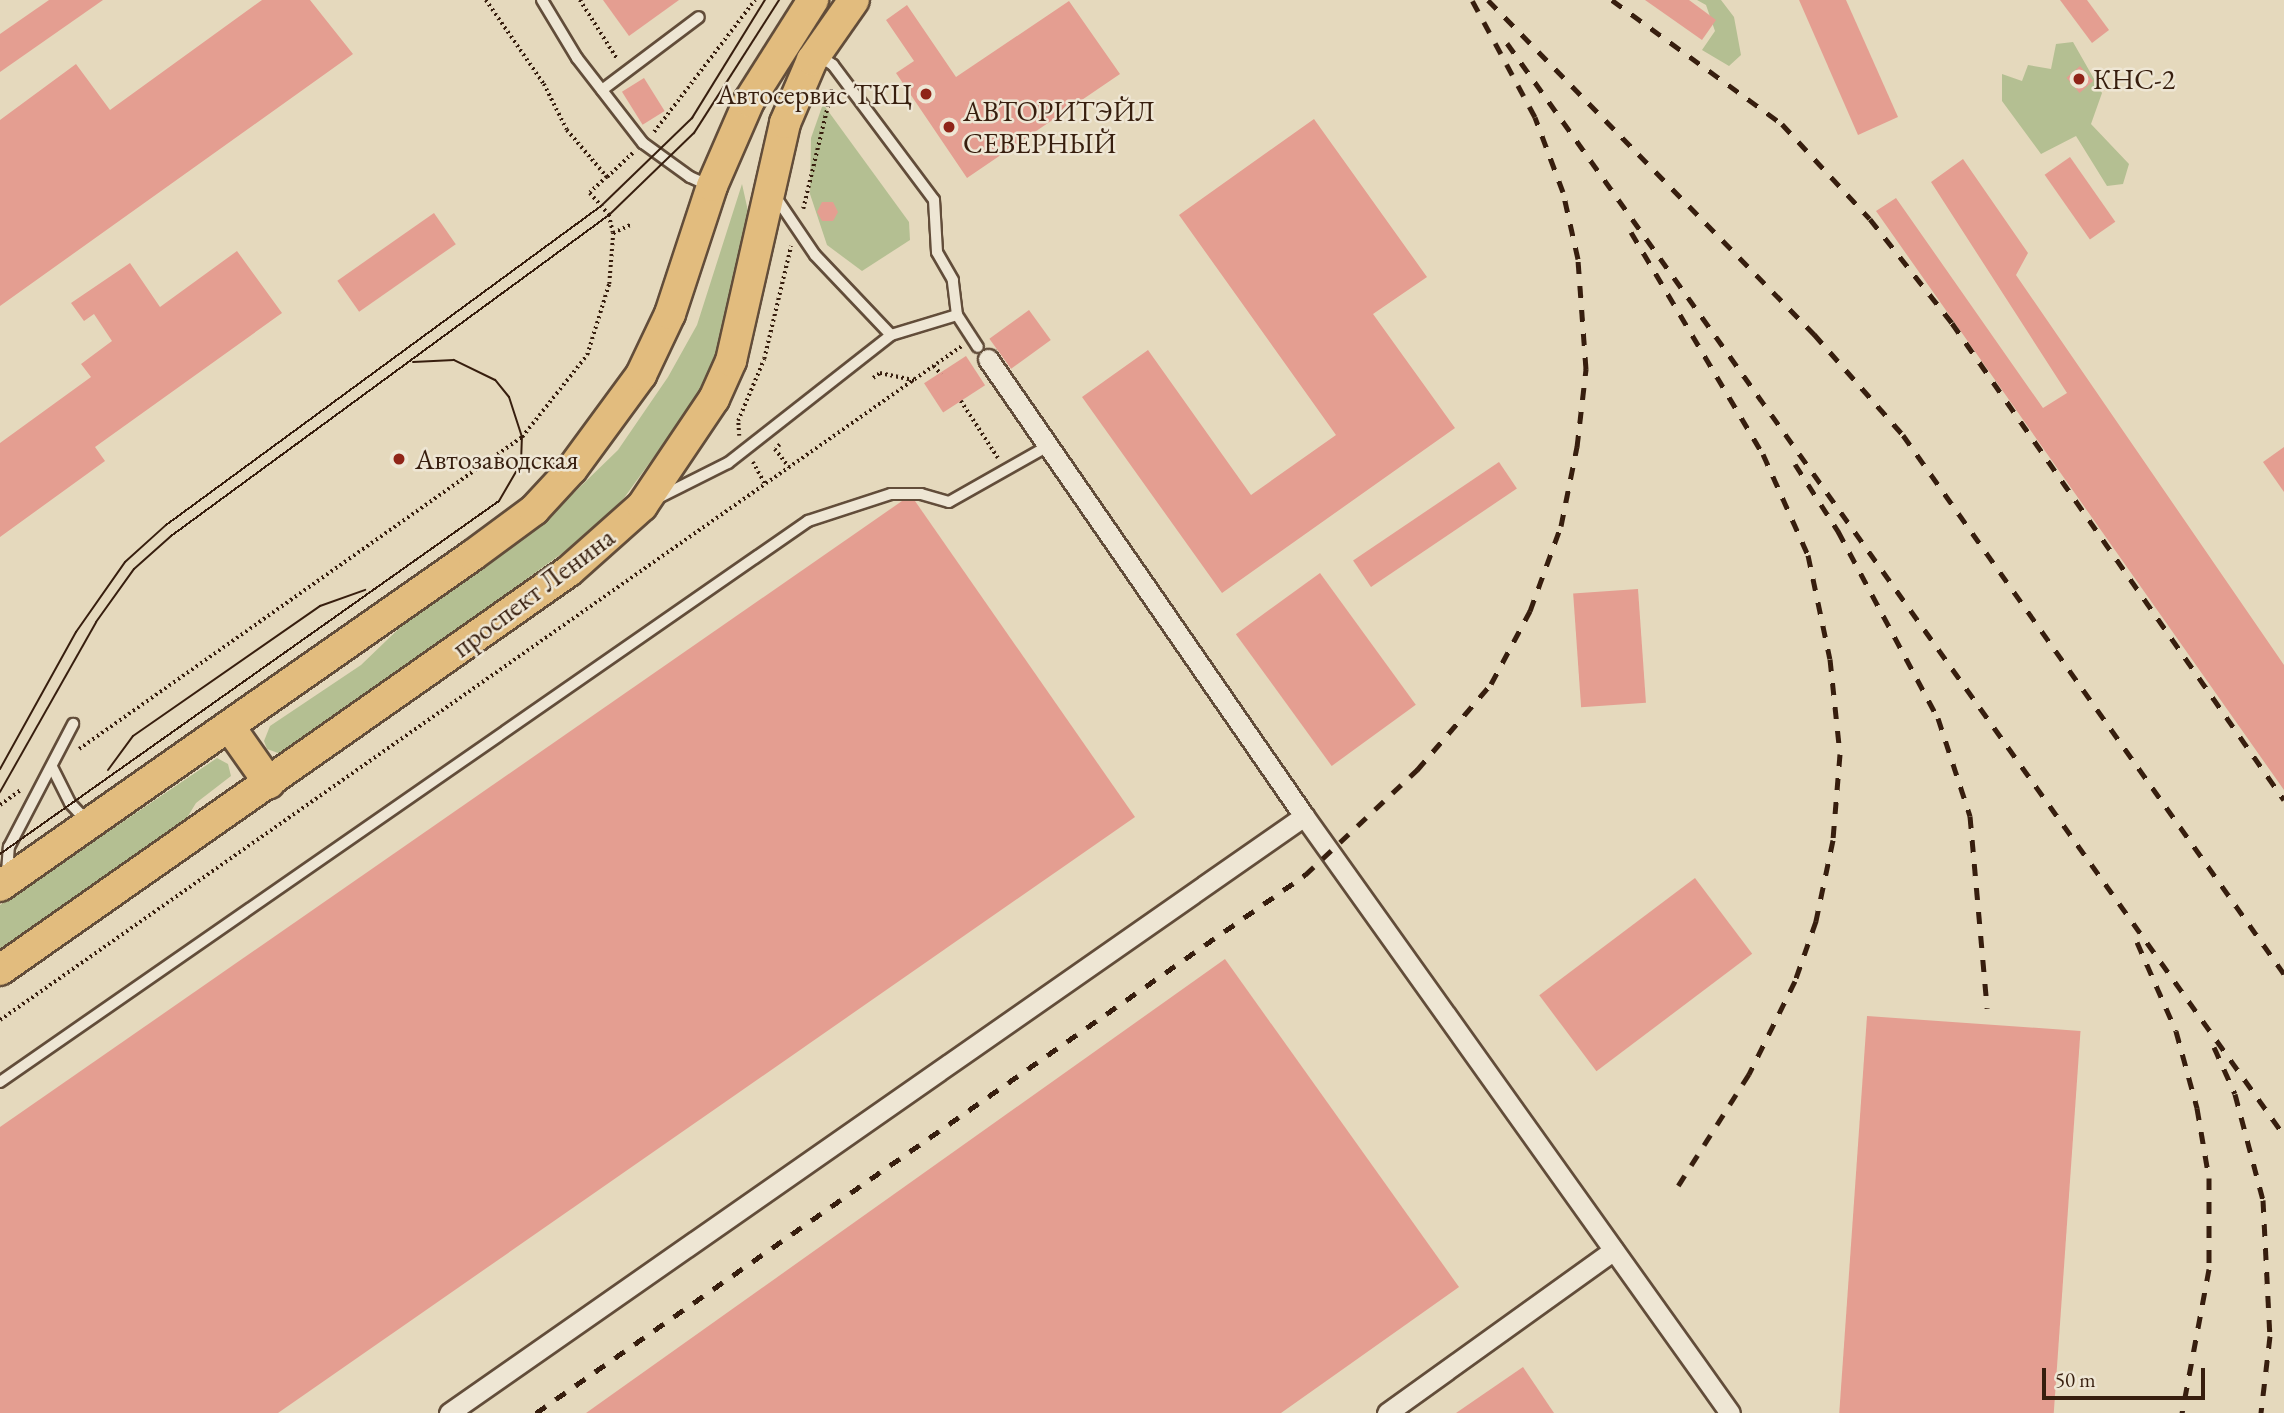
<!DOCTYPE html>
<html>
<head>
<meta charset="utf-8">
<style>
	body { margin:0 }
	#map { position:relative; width:2284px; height:1413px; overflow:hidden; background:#e5d9bd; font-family:"EB Garamond",serif }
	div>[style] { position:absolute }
	.green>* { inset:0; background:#b4bf92 }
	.building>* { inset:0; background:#e49e91; transform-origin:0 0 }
	.path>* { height:3.5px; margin-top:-1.75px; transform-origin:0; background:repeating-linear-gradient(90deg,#371e0e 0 2px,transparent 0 5.5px) }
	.roads { filter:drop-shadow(2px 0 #624d3a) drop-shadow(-2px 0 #624d3a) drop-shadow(0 2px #624d3a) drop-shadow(0 -2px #624d3a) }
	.service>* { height:10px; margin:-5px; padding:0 5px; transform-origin:5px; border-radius:5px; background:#eee6d4 }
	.minor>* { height:19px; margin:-9.5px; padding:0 9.5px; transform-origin:9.5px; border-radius:9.5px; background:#eee6d4 }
	.primary>* { height:30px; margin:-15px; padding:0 15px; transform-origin:15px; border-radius:15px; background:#e2bc7e }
	.tram>* { height:2px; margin:-1px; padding:0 1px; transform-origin:1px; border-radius:1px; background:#371e0e }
	.rail>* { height:5px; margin-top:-2.5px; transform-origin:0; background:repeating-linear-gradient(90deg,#371e0e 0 12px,transparent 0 24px) }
	.dots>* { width:19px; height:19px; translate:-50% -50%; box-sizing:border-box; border:4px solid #eee6d4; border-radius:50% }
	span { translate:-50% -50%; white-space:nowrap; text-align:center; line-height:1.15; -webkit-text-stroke:5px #eee6d4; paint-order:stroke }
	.poi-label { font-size:28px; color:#371e0e }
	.left { translate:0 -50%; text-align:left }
	.right { translate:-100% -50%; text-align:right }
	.street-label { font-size:28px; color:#371e0e }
	.scale { position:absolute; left:2042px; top:1368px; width:163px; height:32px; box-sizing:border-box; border:4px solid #371e0e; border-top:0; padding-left:9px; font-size:21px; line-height:24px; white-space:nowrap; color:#371e0e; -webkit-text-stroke:5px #eee6d4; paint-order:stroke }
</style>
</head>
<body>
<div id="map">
	<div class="green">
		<i style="clip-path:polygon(1697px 0,1721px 0,1734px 17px,1741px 55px,1729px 66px,1702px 50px,1715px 31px,1706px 5px)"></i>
		<i style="clip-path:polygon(2073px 42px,2102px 93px,2091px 124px,2129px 164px,2123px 184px,2107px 186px,2076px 136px,2041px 154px,2002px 101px,2002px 74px,2022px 81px,2028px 65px,2051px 69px,2056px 44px)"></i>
		<i style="clip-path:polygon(823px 104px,909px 222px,910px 240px,862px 271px,827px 245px,810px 194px,811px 138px)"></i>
		<i style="clip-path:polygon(742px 184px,748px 211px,721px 351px,706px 385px,624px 498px,586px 536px,293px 748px,281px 754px,267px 749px,264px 741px,270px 726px,361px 665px,413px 615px,550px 516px,618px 450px,668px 377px,697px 325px)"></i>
		<i style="clip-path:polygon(217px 758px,228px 764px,231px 776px,196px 803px,185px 821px,0 950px,0 905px)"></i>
	</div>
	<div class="building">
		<i style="clip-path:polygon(49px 0,103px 0,0 72px,0 34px)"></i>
		<i style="clip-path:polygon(262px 0,310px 0,353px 54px,0 306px,0 120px,76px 64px,110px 110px)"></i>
		<i style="clip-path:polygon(603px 0,679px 0,629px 36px)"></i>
		<i style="clip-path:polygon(1645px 0,1689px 0,1716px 20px,1702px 40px)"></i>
		<i style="clip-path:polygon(1799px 0,1846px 0,1898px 117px,1858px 135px)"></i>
		<i style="clip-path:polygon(2060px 0,2087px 0,2109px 30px,2092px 43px)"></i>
		<i style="clip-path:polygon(1069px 1px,1120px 74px,967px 178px,896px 73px,914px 61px,886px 20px,907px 5px,956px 77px)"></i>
		<i style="left:2080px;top:66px;width:20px;height:18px;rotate:49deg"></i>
		<i style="left:644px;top:78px;width:39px;height:26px;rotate:58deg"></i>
		<i style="clip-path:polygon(1314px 119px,1427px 277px,1373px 314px,1455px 428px,1222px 593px,1082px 397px,1148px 350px,1251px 495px,1336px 435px,1179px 215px)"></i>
		<i style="left:2070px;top:157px;width:79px;height:31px;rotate:55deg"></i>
		<i style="clip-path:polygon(1963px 159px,2028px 253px,2016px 275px,2284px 665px,2284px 790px,1876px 211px,1896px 198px,2043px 408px,2067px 393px,1931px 182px)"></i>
		<i style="clip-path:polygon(822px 202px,833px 202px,838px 212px,833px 221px,822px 221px,817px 212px)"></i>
		<i style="left:434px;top:213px;width:38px;height:118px;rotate:55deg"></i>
		<i style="clip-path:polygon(237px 251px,282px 313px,95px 447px,105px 461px,0 537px,0 443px,91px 377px,81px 364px,112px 341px,94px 314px,84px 321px,71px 303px,130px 263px,160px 307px)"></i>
		<i style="left:1029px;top:310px;width:37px;height:49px;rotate:54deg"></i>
		<i style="left:966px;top:356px;width:35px;height:50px;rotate:57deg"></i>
		<i style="clip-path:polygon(2284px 447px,2284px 492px,2263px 462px)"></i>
		<i style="left:1499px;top:462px;width:32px;height:176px;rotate:56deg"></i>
		<i style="clip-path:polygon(902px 501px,915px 501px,1135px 817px,278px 1413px,0 1413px,0 1127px)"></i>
		<i style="left:1320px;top:573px;width:163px;height:104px;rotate:54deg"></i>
		<i style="left:1638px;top:589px;width:114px;height:65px;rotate:86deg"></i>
		<i style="left:1695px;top:878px;width:95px;height:195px;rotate:53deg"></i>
		<i style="clip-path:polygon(1225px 959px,1459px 1287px,1281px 1413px,586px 1413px)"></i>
		<i style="left:1867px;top:1016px;width:214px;height:398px;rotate:4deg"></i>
		<i style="clip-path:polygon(1523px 1367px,1554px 1413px,1456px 1413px)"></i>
	</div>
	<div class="path">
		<i style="left:486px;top:0;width:102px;rotate:55.4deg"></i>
		<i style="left:544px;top:84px;width:51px;rotate:63.4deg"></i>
		<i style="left:567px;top:130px;width:62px;rotate:49.6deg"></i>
		<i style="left:607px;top:177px;width:23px;rotate:137deg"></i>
		<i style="left:590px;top:193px;width:29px;rotate:49deg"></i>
		<i style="left:609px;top:215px;width:18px;rotate:77deg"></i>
		<i style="left:580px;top:0;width:71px;rotate:57.7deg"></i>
		<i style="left:654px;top:132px;width:166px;rotate:-52.6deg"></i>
		<i style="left:607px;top:177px;width:35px;rotate:-43deg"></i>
		<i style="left:803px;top:209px;width:124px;rotate:-76.5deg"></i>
		<i style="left:934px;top:366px;width:11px;rotate:49deg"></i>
		<i style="left:873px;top:378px;width:9px;rotate:-36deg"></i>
		<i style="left:880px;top:373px;width:35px;rotate:12deg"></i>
		<i style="left:961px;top:401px;width:68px;rotate:57deg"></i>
		<i style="left:739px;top:436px;width:15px;rotate:-94deg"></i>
		<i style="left:738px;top:421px;width:67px;rotate:-67.2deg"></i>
		<i style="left:764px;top:359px;width:116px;rotate:-76.6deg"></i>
		<i style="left:780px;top:445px;width:6px;rotate:141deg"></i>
		<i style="left:775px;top:449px;width:23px;rotate:52deg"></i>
		<i style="left:753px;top:462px;width:25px;rotate:61deg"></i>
		<i style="left:79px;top:749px;width:542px;rotate:-35.16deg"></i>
		<i style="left:522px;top:437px;width:105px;rotate:-51.6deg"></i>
		<i style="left:587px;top:355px;width:74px;rotate:-72.8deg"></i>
		<i style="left:609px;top:284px;width:51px;rotate:-85.5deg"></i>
		<i style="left:613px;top:233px;width:21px;rotate:-25deg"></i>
		<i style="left:0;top:805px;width:26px;rotate:-36deg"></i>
		<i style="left:0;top:1020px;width:1175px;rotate:-35.02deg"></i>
	</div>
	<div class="roads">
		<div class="service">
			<i style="left:542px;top:0;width:68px;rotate:58.9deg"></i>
			<i style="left:577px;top:58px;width:108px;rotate:52.2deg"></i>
			<i style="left:643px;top:143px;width:58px;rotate:35.9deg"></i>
			<i style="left:690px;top:177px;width:20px;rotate:24deg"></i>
			<i style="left:602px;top:90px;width:121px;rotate:-37deg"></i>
			<i style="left:775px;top:196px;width:71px;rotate:55.9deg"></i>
			<i style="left:815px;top:255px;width:110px;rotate:46.5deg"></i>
			<i style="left:957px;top:315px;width:38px;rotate:57deg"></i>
			<i style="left:658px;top:498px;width:78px;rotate:-26.6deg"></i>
			<i style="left:728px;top:463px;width:207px;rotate:-38.1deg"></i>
			<i style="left:891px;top:335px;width:69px;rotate:-16.9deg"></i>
			<i style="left:957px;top:315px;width:35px;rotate:-97deg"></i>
			<i style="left:953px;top:280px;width:32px;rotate:-120deg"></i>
			<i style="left:937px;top:252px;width:52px;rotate:-93.3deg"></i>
			<i style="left:934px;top:200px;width:169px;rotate:-126.8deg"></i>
			<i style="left:833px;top:65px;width:18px;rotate:-146deg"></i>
			<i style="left:52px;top:767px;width:40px;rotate:63.4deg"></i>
			<i style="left:70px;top:803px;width:26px;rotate:47deg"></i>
			<i style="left:7px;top:873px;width:26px;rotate:-86deg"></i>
			<i style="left:9px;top:847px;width:139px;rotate:-62.5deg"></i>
			<i style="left:0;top:1082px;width:984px;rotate:-34.77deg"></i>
			<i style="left:808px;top:521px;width:87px;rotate:-18deg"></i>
			<i style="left:891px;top:494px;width:30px"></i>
			<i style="left:921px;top:494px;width:29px;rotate:16deg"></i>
			<i style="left:949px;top:502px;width:114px;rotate:-29.5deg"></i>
		</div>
		<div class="minor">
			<i style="left:988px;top:359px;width:556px;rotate:55.34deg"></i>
			<i style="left:1304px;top:816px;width:733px;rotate:54.49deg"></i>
			<i style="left:449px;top:1413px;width:1043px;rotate:-34.92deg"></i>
			<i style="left:1387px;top:1413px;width:279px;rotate:-35.7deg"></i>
		</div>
		<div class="primary">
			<i style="left:229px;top:726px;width:70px;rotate:54.9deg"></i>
			<i style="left:0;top:886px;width:577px;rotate:-34.98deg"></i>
			<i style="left:473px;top:555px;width:76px;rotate:-36.4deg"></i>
			<i style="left:534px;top:510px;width:56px;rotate:-47.2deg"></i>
			<i style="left:572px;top:469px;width:117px;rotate:-53.7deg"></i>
			<i style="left:641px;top:375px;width:68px;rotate:-64.6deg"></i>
			<i style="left:670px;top:314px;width:135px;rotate:-71.8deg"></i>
			<i style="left:712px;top:186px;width:93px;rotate:-66.5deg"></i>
			<i style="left:749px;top:101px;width:120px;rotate:-57.6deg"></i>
			<i style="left:0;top:970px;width:695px;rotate:-35.04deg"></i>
			<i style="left:569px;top:571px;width:98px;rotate:-41.7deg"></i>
			<i style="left:642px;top:506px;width:129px;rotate:-56.1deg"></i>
			<i style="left:714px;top:399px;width:42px;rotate:-65.9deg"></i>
			<i style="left:731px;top:361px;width:244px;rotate:-77.2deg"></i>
			<i style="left:785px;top:123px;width:69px;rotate:-66.8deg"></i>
			<i style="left:812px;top:60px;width:73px;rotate:-55deg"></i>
		</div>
	</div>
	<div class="tram">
		<i style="left:0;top:769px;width:157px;rotate:-61deg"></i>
		<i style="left:76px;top:632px;width:85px;rotate:-55deg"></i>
		<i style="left:125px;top:562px;width:55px;rotate:-42.1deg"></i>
		<i style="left:166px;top:525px;width:539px;rotate:-36.25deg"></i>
		<i style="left:601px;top:206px;width:127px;rotate:-44deg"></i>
		<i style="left:692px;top:118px;width:139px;rotate:-58.3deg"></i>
		<i style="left:108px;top:770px;width:42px;rotate:-53.7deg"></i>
		<i style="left:133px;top:736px;width:228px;rotate:-34.8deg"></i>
		<i style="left:320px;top:606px;width:48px;rotate:-19.6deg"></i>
		<i style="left:0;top:792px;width:195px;rotate:-60.5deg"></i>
		<i style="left:96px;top:622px;width:65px;rotate:-54.4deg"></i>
		<i style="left:134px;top:569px;width:50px;rotate:-41.7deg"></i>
		<i style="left:171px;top:536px;width:543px;rotate:-36.24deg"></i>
		<i style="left:609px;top:215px;width:118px;rotate:-44deg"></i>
		<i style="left:694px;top:133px;width:158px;rotate:-57.4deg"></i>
		<i style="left:0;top:854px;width:611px;rotate:-35.28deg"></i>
		<i style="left:499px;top:501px;width:44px;rotate:-59.9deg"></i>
		<i style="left:521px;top:463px;width:26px;rotate:-88deg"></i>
		<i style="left:522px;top:437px;width:42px;rotate:-108deg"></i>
		<i style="left:509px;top:397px;width:22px;rotate:-129deg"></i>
		<i style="left:495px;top:380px;width:46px;rotate:-154deg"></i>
		<i style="left:454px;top:360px;width:41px;rotate:177.2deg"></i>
	</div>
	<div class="rail">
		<i style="left:1488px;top:0;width:467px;rotate:45.7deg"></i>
		<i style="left:1814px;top:334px;width:135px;rotate:48.6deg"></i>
		<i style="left:1903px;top:435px;width:660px;rotate:54.74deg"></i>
		<i style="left:1612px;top:0;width:210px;rotate:36.1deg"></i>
		<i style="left:1782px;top:124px;width:129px;rotate:47.2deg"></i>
		<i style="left:1870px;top:219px;width:132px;rotate:51.7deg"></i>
		<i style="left:1952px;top:323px;width:581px;rotate:55.16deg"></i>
		<i style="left:1507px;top:43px;width:1340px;rotate:54.57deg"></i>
		<i style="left:1631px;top:232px;width:258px;rotate:59.3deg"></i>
		<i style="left:1763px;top:454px;width:111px;rotate:66deg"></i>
		<i style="left:1808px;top:555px;width:106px;rotate:78.1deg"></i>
		<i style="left:1830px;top:659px;width:96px;rotate:84deg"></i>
		<i style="left:1840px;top:754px;width:86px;rotate:94.7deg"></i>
		<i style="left:1833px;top:840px;width:83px;rotate:101.9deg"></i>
		<i style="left:1816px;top:921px;width:64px;rotate:109.3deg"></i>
		<i style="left:1795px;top:981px;width:104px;rotate:116.3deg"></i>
		<i style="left:1749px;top:1074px;width:133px;rotate:122.4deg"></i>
		<i style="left:1795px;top:464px;width:80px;rotate:57.3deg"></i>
		<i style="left:1838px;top:531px;width:212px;rotate:61.9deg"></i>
		<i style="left:1938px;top:718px;width:103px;rotate:71.9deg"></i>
		<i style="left:1970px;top:816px;width:193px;rotate:84.9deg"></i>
		<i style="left:2137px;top:942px;width:97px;rotate:66.3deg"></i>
		<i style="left:2176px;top:1031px;width:80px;rotate:74.7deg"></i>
		<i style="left:2197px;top:1108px;width:71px;rotate:80.3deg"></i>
		<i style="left:2209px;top:1178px;width:91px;rotate:90deg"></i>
		<i style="left:2209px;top:1269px;width:147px;rotate:100.6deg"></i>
		<i style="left:2214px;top:1047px;width:51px;rotate:65.9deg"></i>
		<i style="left:2235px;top:1094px;width:110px;rotate:75.2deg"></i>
		<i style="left:2263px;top:1200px;width:136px;rotate:87.1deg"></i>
		<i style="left:2270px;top:1336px;width:78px;rotate:96.7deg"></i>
		<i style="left:536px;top:1413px;width:939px;rotate:-34.98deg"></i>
		<i style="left:1305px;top:875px;width:154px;rotate:-43.2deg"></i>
		<i style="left:1417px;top:770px;width:113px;rotate:-49.3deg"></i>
		<i style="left:1491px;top:684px;width:83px;rotate:-61.9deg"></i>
		<i style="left:1530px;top:611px;width:90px;rotate:-70deg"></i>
		<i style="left:1561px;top:526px;width:81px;rotate:-78.6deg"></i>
		<i style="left:1577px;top:447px;width:79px;rotate:-83.4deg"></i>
		<i style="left:1586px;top:369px;width:110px;rotate:-94.2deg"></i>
		<i style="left:1578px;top:259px;width:69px;rotate:-102.6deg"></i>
		<i style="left:1563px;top:192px;width:80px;rotate:-110.5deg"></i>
		<i style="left:1535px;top:117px;width:133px;rotate:-118.3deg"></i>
	</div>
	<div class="dots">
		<i style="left:2079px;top:79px;background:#8f2418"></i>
		<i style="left:926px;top:94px;background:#8f2418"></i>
		<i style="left:949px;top:127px;background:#8f2418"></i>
		<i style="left:399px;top:459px;background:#8f2418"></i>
	</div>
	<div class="poi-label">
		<span class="left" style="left:2093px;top:79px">КНС-2</span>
		<span class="right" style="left:912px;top:94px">Автосервис ТКЦ</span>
		<span class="left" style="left:963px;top:127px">АВТОРИТЭЙЛ<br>СЕВЕРНЫЙ</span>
		<span class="left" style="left:415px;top:459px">Автозаводская</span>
	</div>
	<div class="street-label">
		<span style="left:533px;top:592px;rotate:-37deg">проспект Ленина</span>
	</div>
	<div class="scale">50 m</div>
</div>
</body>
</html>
